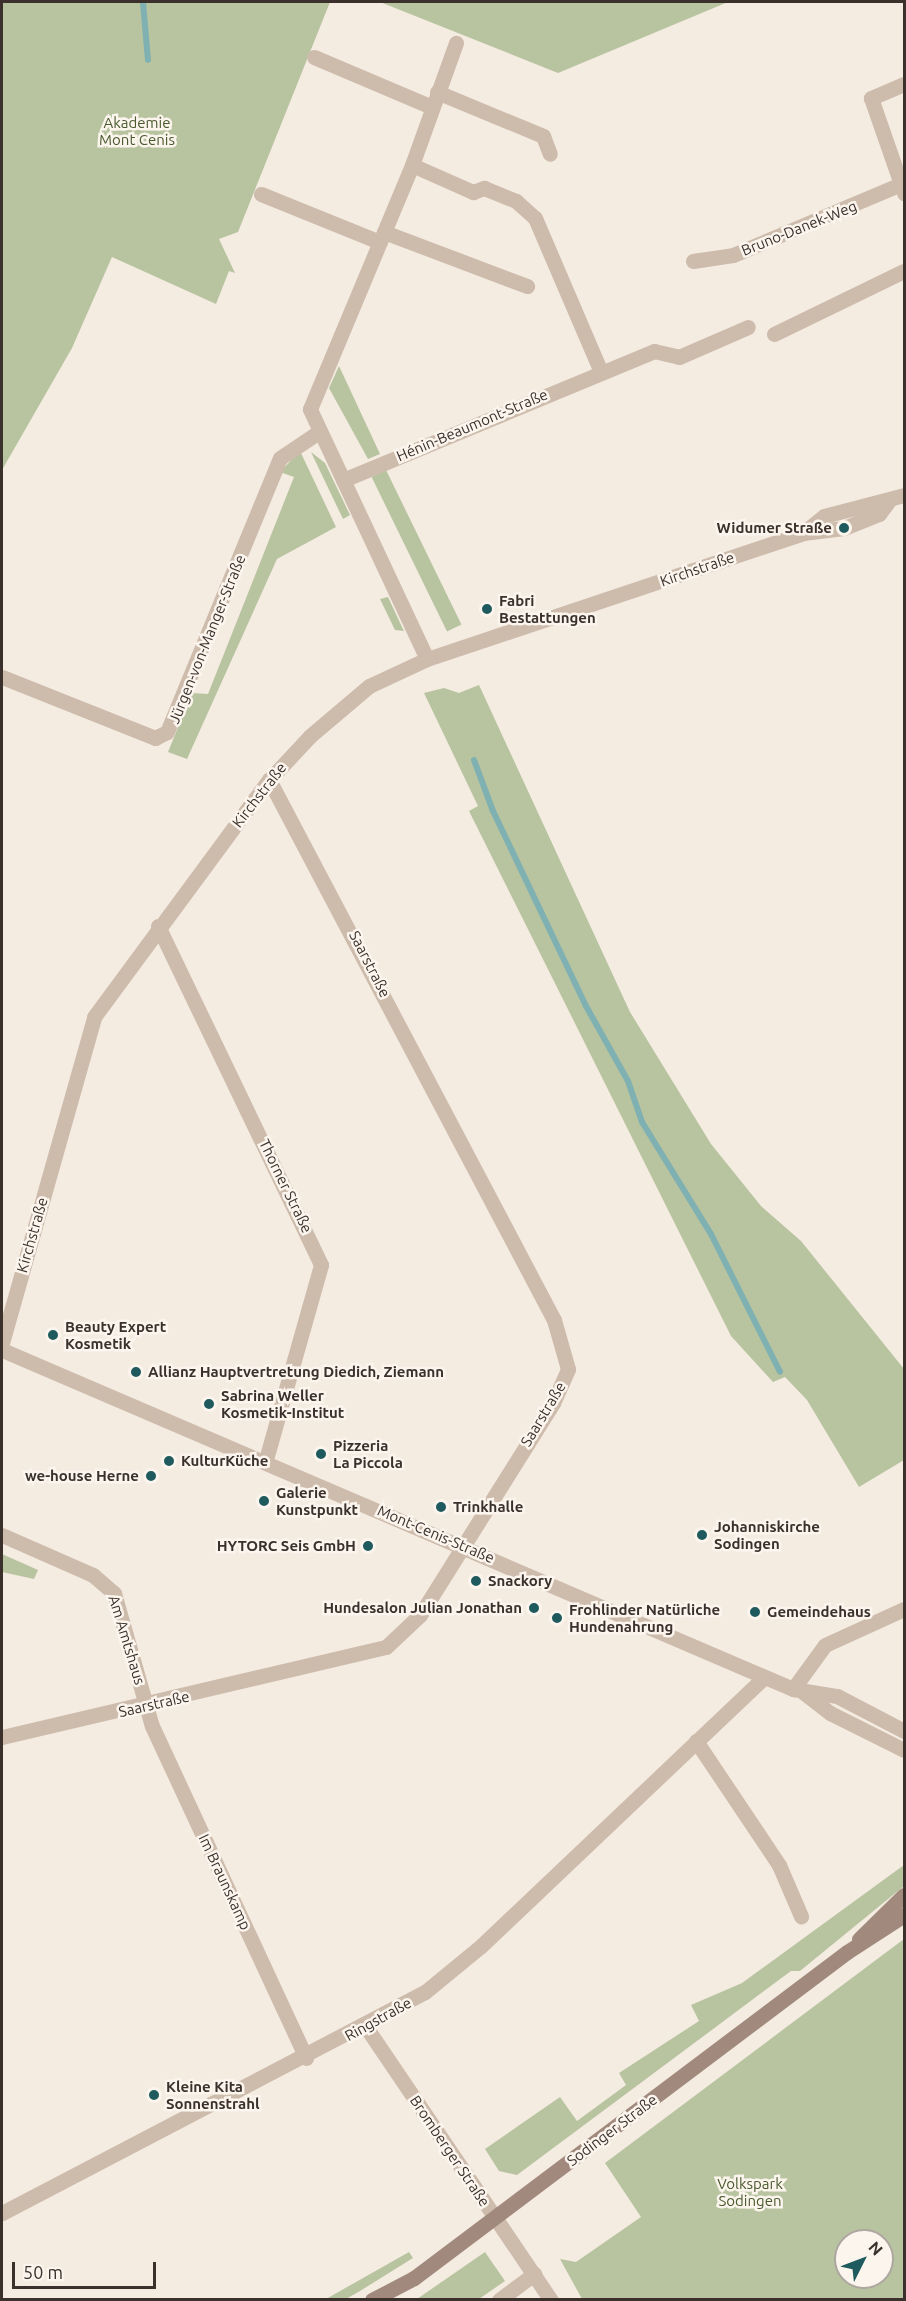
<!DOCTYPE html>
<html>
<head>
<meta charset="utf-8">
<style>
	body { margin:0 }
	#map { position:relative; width:906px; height:2301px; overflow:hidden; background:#f4ebe1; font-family:Ubuntu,sans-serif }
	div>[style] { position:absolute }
	.green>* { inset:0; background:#b8c4a0; transform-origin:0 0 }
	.stream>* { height:6px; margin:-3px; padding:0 3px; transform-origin:3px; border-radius:3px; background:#7fb0b2 }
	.street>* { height:15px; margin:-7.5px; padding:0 7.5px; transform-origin:7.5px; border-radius:7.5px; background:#cdbbac }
	.secondary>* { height:15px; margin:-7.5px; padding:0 7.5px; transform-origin:7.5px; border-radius:7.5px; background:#a18a7d }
	.dots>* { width:16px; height:16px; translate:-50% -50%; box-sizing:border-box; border:3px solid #fbf5ee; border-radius:50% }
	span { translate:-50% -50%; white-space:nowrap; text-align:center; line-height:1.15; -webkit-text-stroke:5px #fbf5ee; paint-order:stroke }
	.park-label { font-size:15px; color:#4a5a2e }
	.street-label { font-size:15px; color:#3b302b }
	.poi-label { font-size:15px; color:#3b302b; font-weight:700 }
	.right { translate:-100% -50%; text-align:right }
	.left { translate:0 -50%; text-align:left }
	.frame { position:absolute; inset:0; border:3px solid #3b302b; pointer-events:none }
	.north { position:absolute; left:834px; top:2229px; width:60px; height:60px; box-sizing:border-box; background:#fbf5ee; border:2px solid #aea6a0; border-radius:50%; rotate:48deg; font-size:16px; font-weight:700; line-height:24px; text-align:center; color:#3b302b }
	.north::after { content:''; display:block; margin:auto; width:21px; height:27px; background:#1f5a5e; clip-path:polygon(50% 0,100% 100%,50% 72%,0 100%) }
	.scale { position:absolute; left:12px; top:2262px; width:144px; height:27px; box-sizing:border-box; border:3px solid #3b302b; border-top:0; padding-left:8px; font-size:18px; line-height:21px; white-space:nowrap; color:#3b302b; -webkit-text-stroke:4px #fbf5ee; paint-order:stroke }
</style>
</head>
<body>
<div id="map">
	<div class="green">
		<i style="clip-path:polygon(2px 2px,330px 2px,238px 232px,219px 239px,235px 273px,229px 271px,216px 304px,112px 257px,72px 348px,2px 470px)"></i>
		<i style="clip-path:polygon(380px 2px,728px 2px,558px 73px)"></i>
		<i style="clip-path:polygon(339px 366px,380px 454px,368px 459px,329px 388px)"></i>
		<i style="clip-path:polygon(300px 451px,336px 527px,277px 559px,187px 759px,168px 752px,192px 693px,208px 694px,294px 477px,280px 472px)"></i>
		<i style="clip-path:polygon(311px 452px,325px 463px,350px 515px,343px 519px)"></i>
		<i style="left:386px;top:470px;width:172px;height:16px;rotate:64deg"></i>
		<i style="clip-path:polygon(388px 597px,402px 627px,404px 631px,395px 630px,380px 599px)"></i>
		<i style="clip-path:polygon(479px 685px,630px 1012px,711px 1144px,761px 1206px,801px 1241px,904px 1369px,904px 1460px,859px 1487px,807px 1400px,785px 1377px,773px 1382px,731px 1336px,469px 811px,478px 806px,424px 693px,444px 688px,459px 693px)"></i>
		<i style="clip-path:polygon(2px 1554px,38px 1570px,34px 1579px,2px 1572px)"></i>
		<i style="clip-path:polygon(904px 1865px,904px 1886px,800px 1971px,791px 1971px,517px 2175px,499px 2171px,485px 2149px,560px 2097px,577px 2121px,626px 2085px,619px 2073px,699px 2021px,691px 2005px,742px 1983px)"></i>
		<i style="clip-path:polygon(evenodd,904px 1939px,904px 2299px,582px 2299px,560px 2259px,576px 2262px,641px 2217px,605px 2163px,904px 1939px,846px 2241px,882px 2241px,882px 2277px,846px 2277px,846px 2241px)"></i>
		<i style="clip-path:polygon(409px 2252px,413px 2258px,360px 2291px,346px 2299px,326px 2299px)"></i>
		<i style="clip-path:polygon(485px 2252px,505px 2281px,479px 2299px,417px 2299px)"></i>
	</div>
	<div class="stream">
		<i style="left:143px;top:2px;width:58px;rotate:85.1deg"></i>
		<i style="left:474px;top:760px;width:54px;rotate:69.6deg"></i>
		<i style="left:493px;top:811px;width:216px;rotate:64.5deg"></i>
		<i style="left:586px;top:1006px;width:86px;rotate:60.8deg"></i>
		<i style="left:628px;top:1081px;width:43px;rotate:71.1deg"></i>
		<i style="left:642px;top:1122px;width:132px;rotate:58.4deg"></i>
		<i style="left:711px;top:1234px;width:154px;rotate:63.4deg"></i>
	</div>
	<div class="street">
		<i style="left:314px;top:57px;width:128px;rotate:23deg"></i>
		<i style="left:904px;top:84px;width:36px;rotate:157deg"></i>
		<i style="left:871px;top:98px;width:101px;rotate:70.8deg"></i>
		<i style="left:437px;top:92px;width:115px;rotate:22.5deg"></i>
		<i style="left:543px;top:136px;width:19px;rotate:69deg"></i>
		<i style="left:412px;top:165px;width:67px;rotate:23.9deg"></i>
		<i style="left:473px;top:192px;width:12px;rotate:-20deg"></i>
		<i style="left:484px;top:188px;width:35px;rotate:22deg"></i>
		<i style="left:516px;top:201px;width:25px;rotate:42deg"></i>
		<i style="left:535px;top:218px;width:168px;rotate:66.8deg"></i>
		<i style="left:261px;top:194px;width:128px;rotate:22deg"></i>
		<i style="left:384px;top:232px;width:153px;rotate:20.7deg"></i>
		<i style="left:693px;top:261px;width:40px;rotate:-8.5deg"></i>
		<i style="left:733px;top:255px;width:182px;rotate:-22.9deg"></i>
		<i style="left:774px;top:334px;width:144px;rotate:-25.9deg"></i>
		<i style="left:343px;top:480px;width:337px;rotate:-22.5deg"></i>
		<i style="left:654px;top:351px;width:26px;rotate:13deg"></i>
		<i style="left:679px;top:357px;width:75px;rotate:-23.5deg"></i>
		<i style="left:803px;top:533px;width:27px;rotate:-39deg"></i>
		<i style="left:824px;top:516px;width:83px;rotate:-14.7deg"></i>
		<i style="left:427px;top:659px;width:276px;rotate:-115.1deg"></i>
		<i style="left:310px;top:409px;width:264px;rotate:-67.3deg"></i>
		<i style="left:412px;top:165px;width:130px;rotate:-70.2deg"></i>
		<i style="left:2px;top:677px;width:165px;rotate:21.7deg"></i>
		<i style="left:155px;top:738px;width:13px;rotate:-27deg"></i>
		<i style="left:167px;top:732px;width:296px;rotate:-67.6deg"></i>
		<i style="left:280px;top:458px;width:48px;rotate:-34deg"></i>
		<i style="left:158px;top:926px;width:376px;rotate:64.3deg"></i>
		<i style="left:321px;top:1265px;width:203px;rotate:105.8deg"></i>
		<i style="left:2px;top:1343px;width:339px;rotate:-74.2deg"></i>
		<i style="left:94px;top:1017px;width:295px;rotate:-53.6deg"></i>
		<i style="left:269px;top:780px;width:60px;rotate:-47deg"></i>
		<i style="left:310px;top:736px;width:77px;rotate:-40.3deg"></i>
		<i style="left:369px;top:686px;width:64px;rotate:-25deg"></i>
		<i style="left:427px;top:659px;width:397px;rotate:-18.5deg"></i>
		<i style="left:803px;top:533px;width:41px;rotate:-7deg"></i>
		<i style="left:844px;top:528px;width:38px;rotate:-22deg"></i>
		<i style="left:879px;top:514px;width:15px;rotate:-53deg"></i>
		<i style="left:2px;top:1350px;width:861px;rotate:23.2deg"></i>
		<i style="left:793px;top:1689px;width:45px;rotate:9deg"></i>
		<i style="left:837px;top:1696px;width:76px;rotate:27.6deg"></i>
		<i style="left:2px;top:1535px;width:99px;rotate:23.7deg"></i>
		<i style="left:93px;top:1575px;width:28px;rotate:41deg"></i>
		<i style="left:114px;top:1593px;width:138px;rotate:74.1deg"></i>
		<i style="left:152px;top:1726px;width:366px;rotate:65.1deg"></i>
		<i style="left:793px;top:1689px;width:54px;rotate:-54deg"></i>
		<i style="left:825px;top:1645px;width:87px;rotate:-24.5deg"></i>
		<i style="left:803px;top:1692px;width:34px;rotate:38deg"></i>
		<i style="left:830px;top:1713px;width:83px;rotate:26.6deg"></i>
		<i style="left:2px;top:1737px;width:394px;rotate:-13.2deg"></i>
		<i style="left:386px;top:1647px;width:47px;rotate:-43.3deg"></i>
		<i style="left:420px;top:1615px;width:250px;rotate:-57.9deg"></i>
		<i style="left:553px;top:1403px;width:37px;rotate:-66deg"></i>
		<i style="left:568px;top:1369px;width:51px;rotate:-105.9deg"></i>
		<i style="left:554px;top:1320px;width:611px;rotate:-117.82deg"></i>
		<i style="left:696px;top:1741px;width:149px;rotate:56.2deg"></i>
		<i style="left:779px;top:1865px;width:56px;rotate:66.7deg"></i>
		<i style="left:366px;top:2027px;width:330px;rotate:55.9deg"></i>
		<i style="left:2px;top:2213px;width:477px;rotate:-27.6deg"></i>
		<i style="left:425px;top:1992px;width:72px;rotate:-39.4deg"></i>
		<i style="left:481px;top:1946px;width:390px;rotate:-43.5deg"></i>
		<i style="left:499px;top:2300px;width:44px;rotate:-36.6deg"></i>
	</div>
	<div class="secondary">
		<i style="left:859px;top:1939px;width:63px;rotate:-44.4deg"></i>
		<i style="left:372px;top:2300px;width:47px;rotate:-27.6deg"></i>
		<i style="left:414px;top:2278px;width:542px;rotate:-36.98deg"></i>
		<i style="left:847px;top:1952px;width:68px;rotate:-33deg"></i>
	</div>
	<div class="dots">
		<i style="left:844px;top:528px;background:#1f5a5e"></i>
		<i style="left:487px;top:609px;background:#1f5a5e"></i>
		<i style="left:53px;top:1335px;background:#1f5a5e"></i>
		<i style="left:136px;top:1372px;background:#1f5a5e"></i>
		<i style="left:209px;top:1404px;background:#1f5a5e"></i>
		<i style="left:321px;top:1454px;background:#1f5a5e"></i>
		<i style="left:169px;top:1461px;background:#1f5a5e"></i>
		<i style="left:151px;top:1476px;background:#1f5a5e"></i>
		<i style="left:264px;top:1501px;background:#1f5a5e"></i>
		<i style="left:441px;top:1507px;background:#1f5a5e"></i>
		<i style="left:702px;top:1535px;background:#1f5a5e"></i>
		<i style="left:368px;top:1546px;background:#1f5a5e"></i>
		<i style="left:476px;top:1581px;background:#1f5a5e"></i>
		<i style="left:534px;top:1608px;background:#1f5a5e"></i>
		<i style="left:755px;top:1612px;background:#1f5a5e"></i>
		<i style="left:557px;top:1618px;background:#1f5a5e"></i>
		<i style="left:154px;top:2095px;background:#1f5a5e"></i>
	</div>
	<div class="park-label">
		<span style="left:137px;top:131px">Akademie<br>Mont Cenis</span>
		<span style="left:750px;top:2192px">Volkspark<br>Sodingen</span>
	</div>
	<div class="street-label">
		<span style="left:799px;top:228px;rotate:-22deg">Bruno-Danek-Weg</span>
		<span style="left:472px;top:425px;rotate:-23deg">Hénin-Beaumont-Straße</span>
		<span style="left:697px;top:569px;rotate:-19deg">Kirchstraße</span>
		<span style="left:207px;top:639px;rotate:-68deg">Jürgen-von-Manger-Straße</span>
		<span style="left:259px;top:795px;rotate:-52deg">Kirchstraße</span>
		<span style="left:370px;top:964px;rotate:63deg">Saarstraße</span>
		<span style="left:286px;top:1186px;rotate:64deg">Thorner Straße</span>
		<span style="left:32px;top:1235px;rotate:-74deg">Kirchstraße</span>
		<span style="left:543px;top:1414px;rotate:-59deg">Saarstraße</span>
		<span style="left:436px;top:1534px;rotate:23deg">Mont-Cenis-Straße</span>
		<span style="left:127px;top:1640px;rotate:73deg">Am Amtshaus</span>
		<span style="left:154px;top:1704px;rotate:-13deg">Saarstraße</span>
		<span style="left:225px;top:1882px;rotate:65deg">Im Braunskamp</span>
		<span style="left:378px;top:2019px;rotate:-29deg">Ringstraße</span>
		<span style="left:612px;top:2130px;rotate:-37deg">Sodinger Straße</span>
		<span style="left:450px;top:2151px;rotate:56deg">Bromberger Straße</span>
	</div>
	<div class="poi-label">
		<span class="right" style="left:832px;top:528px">Widumer Straße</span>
		<span class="left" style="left:499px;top:609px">Fabri<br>Bestattungen</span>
		<span class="left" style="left:65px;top:1335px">Beauty Expert<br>Kosmetik</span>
		<span class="left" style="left:148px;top:1372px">Allianz Hauptvertretung Diedich, Ziemann</span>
		<span class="left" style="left:221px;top:1404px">Sabrina Weller<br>Kosmetik-Institut</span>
		<span class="left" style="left:333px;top:1454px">Pizzeria<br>La Piccola</span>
		<span class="left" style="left:181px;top:1461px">KulturKüche</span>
		<span class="right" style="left:139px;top:1476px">we-house Herne</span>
		<span class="left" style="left:276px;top:1501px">Galerie<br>Kunstpunkt</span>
		<span class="left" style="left:453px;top:1507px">Trinkhalle</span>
		<span class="left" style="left:714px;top:1535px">Johanniskirche<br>Sodingen</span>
		<span class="right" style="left:356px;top:1546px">HYTORC Seis GmbH</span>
		<span class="left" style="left:488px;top:1581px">Snackory</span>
		<span class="right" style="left:522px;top:1608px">Hundesalon Julian Jonathan</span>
		<span class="left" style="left:569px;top:1618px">Frohlinder Natürliche<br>Hundenahrung</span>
		<span class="left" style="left:767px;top:1612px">Gemeindehaus</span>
		<span class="left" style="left:166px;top:2095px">Kleine Kita<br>Sonnenstrahl</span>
	</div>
	<div class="frame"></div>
	<div class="north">N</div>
	<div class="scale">50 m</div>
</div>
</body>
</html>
